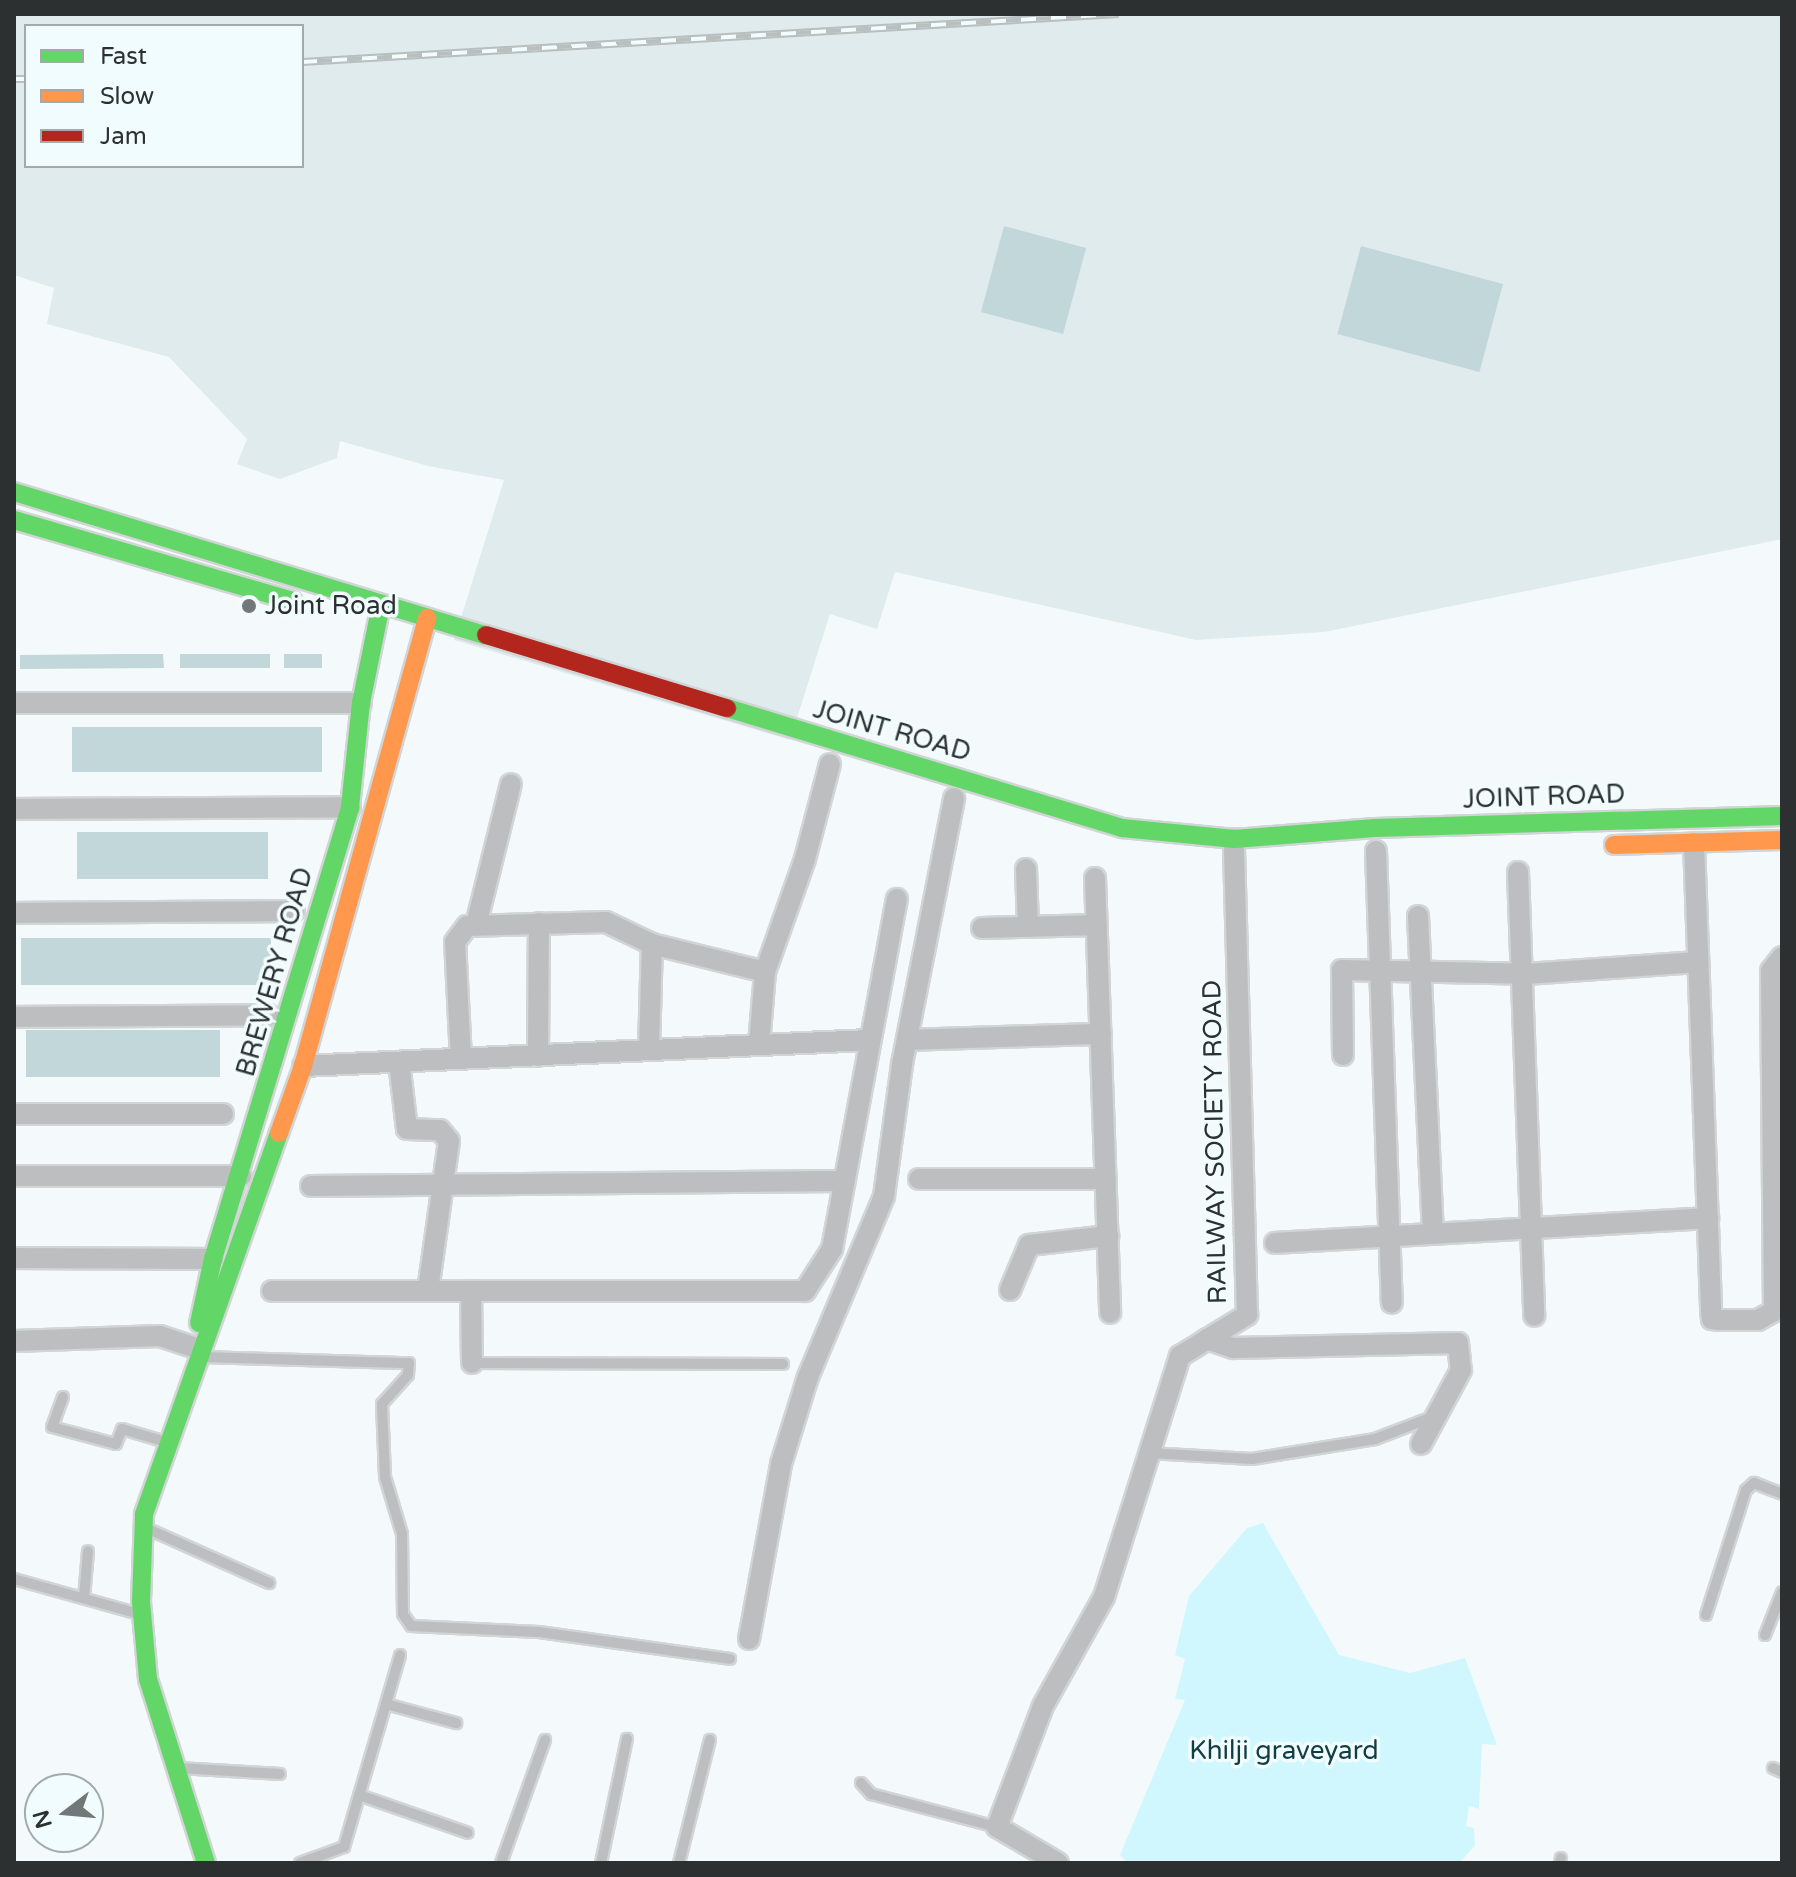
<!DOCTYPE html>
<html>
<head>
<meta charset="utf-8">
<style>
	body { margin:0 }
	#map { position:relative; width:1796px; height:1877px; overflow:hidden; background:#f4fafb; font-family:"Varela Round",sans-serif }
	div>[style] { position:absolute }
	.built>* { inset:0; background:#dfebed }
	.green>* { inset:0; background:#d0f7fd }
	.building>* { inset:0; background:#c2d7da; transform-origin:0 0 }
	.roads { filter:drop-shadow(2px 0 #d1d5d6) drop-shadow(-2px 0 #d1d5d6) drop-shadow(0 2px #d1d5d6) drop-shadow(0 -2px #d1d5d6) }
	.lane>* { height:10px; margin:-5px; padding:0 5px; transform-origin:5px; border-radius:5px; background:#bdbebf }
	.street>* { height:20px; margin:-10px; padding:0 10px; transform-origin:10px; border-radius:10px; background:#bdbebf }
	.fast>* { height:18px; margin:-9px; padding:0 9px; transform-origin:9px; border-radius:9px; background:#63d668 }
	.slow>* { height:18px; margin:-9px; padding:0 9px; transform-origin:9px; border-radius:9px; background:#ff974d }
	.jam>* { height:18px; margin:-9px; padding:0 9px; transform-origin:9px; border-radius:9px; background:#b3261e }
	.rail>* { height:8px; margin-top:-4px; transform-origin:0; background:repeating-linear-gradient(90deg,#f1fcfe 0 15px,#b9bebe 0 30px); box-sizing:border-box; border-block:2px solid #b9bebe }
	.dots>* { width:22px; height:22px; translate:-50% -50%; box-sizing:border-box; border:4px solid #f1fcfe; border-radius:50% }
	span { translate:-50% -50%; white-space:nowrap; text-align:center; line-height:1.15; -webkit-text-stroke:7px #f1fcfe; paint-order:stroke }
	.poi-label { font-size:26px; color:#2c3031 }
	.left { translate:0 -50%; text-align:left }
	.street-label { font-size:26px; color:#2c3031 }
	.park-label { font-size:26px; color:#103e43 }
	.frame { position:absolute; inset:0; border:16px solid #2c3031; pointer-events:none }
	.legend { position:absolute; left:24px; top:24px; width:280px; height:144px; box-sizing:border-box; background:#f1fcfe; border:2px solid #a2aaac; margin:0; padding:10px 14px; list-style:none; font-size:24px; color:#2c3031 }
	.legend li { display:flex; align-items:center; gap:16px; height:40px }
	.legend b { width:40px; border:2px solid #a2aaac }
	.north { position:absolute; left:24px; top:1773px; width:80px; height:80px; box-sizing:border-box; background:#f1fcfe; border:2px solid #a2aaac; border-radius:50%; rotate:254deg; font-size:22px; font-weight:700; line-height:32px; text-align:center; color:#2c3031 }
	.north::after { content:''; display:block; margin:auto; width:28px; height:36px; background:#727778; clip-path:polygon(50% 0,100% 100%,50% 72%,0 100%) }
</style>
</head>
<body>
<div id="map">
	<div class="built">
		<i style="clip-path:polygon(evenodd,14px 14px,1782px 14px,1782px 539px,1324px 632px,1196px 640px,895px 572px,877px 629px,830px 614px,790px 740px,454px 640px,504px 480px,428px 466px,340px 441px,337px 458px,280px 479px,237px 464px,247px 439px,169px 357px,47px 324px,54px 288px,14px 275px,14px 14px,26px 26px,302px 26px,302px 166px,26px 166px,26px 26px)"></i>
	</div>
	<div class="green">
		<i style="clip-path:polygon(1263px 1523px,1339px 1655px,1410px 1673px,1465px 1658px,1497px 1745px,1482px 1744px,1479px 1809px,1469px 1806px,1466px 1826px,1474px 1828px,1475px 1846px,1459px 1863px,1128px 1863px,1120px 1855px,1185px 1700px,1175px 1699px,1185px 1659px,1175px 1655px,1189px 1596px,1247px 1528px)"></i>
	</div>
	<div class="building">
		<i style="left:1004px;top:226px;width:85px;height:89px;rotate:15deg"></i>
		<i style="left:1361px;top:246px;width:147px;height:91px;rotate:15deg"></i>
		<i style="clip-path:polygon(123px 654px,163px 654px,164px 668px,20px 669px,20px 655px)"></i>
		<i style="left:180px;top:654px;width:90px;height:14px"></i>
		<i style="left:322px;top:654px;width:14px;height:38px;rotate:90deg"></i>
		<i style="left:72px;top:727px;width:250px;height:45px"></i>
		<i style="left:77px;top:832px;width:191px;height:47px"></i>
		<i style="left:21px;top:938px;width:250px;height:47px"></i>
		<i style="left:26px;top:1030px;width:194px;height:47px"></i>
	</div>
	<div class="roads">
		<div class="lane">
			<i style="left:202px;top:1357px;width:207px;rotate:1.7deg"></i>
			<i style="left:409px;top:1363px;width:12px;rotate:95deg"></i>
			<i style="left:408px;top:1375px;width:39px;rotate:132deg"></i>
			<i style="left:382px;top:1404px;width:73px;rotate:87.6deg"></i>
			<i style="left:385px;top:1477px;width:59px;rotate:73.4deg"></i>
			<i style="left:402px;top:1534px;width:80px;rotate:89.3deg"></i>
			<i style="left:403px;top:1614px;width:14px;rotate:56deg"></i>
			<i style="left:411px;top:1626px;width:128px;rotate:2.7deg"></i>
			<i style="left:539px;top:1632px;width:193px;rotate:8deg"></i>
			<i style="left:472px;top:1363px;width:311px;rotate:0.2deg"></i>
			<i style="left:63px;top:1397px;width:32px;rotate:110deg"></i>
			<i style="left:52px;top:1427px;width:66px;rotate:14.9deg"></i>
			<i style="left:116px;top:1444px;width:16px;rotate:-68deg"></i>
			<i style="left:122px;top:1429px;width:46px;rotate:16.5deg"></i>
			<i style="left:1149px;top:1453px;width:103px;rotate:3.3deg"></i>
			<i style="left:1252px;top:1459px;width:125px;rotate:-9.2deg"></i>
			<i style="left:1375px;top:1439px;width:64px;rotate:-21deg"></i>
			<i style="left:146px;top:1528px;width:135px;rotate:24.1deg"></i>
			<i style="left:14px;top:1579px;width:130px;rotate:15.6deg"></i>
			<i style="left:84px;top:1598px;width:47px;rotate:-85.1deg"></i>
			<i style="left:1706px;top:1615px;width:131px;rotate:-72.3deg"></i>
			<i style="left:1746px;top:1490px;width:11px;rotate:-41deg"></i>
			<i style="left:1754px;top:1483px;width:30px;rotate:21deg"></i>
			<i style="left:1765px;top:1635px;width:46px;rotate:-68.4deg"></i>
			<i style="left:386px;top:1704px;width:73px;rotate:15.2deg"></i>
			<i style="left:179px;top:1768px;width:101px;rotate:3.4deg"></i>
			<i style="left:1773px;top:1768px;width:10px;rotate:24deg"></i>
			<i style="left:861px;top:1783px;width:15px;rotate:48deg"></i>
			<i style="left:871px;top:1794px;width:130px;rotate:14.7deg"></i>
			<i style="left:359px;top:1795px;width:115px;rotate:19.2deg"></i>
			<i style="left:300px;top:1863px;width:47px;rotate:-20deg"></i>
			<i style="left:344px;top:1847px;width:200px;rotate:-73.7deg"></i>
			<i style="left:501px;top:1863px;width:131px;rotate:-70.3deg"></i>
			<i style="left:601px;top:1863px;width:127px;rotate:-78.2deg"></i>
			<i style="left:679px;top:1863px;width:127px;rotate:-75.9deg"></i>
			<i style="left:1560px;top:1863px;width:5px;rotate:-79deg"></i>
		</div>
		<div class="street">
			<i style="left:14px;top:703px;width:347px"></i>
			<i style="left:14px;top:809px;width:336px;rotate:-0.3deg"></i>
			<i style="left:1694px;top:843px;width:467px;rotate:87.9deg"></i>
			<i style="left:1711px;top:1310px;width:9px;rotate:84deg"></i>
			<i style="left:1712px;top:1319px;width:8px;rotate:7deg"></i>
			<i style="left:1720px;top:1320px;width:38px"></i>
			<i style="left:1758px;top:1320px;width:18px;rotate:-29deg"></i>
			<i style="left:1774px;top:1311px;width:340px;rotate:-90.5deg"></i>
			<i style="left:1771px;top:971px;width:18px;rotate:-52deg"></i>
			<i style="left:1376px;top:851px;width:452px;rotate:88deg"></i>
			<i style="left:1026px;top:869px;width:57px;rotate:88deg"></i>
			<i style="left:1518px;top:872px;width:444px;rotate:87.9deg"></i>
			<i style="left:1095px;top:878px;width:435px;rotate:88deg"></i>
			<i style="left:14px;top:913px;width:280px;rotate:-0.4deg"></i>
			<i style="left:1418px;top:916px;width:317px;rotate:87.3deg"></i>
			<i style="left:476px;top:925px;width:145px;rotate:-76.1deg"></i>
			<i style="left:982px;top:928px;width:115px;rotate:-1.5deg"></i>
			<i style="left:14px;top:1017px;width:255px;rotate:-0.4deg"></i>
			<i style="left:907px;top:1040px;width:194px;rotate:-1.8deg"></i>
			<i style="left:759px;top:1045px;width:73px;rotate:-85.3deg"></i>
			<i style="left:765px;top:972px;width:120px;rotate:-70.5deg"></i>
			<i style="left:805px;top:859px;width:98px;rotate:-75.3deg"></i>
			<i style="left:649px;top:1050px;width:106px;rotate:-88.4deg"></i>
			<i style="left:1343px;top:1055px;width:85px;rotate:-90.7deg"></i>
			<i style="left:1342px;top:970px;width:184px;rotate:1.2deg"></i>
			<i style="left:1526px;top:974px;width:172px;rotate:-4deg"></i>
			<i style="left:538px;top:1056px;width:133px;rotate:-89.6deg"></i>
			<i style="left:461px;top:1059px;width:117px;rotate:-92.9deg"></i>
			<i style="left:455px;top:942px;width:20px;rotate:-53deg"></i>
			<i style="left:467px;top:926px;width:139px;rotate:-1.6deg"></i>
			<i style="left:606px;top:922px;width:51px;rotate:25.6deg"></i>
			<i style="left:652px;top:944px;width:116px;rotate:13.9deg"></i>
			<i style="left:399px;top:1062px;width:67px;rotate:83.2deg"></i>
			<i style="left:407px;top:1129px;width:33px;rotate:2deg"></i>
			<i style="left:440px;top:1130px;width:14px;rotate:51deg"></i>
			<i style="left:449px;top:1141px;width:151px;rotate:98deg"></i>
			<i style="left:303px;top:1066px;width:567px;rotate:-2.63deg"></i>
			<i style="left:14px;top:1114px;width:209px"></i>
			<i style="left:14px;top:1176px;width:227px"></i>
			<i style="left:919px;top:1179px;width:187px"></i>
			<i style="left:311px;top:1186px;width:530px;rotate:-0.54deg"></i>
			<i style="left:1275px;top:1243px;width:434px;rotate:-3.3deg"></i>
			<i style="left:14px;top:1258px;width:199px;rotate:0.3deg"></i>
			<i style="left:1010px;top:1290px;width:49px;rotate:-67.1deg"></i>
			<i style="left:1029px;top:1245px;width:80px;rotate:-6.5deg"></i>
			<i style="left:272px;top:1291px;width:533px"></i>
			<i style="left:805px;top:1291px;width:50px;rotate:-57.3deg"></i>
			<i style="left:832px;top:1249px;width:356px;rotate:-79.5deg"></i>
			<i style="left:471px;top:1291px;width:72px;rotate:89.2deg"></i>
			<i style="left:1207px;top:1339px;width:28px;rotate:19deg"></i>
			<i style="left:1233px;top:1348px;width:225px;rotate:-1.3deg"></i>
			<i style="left:1458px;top:1343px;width:27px;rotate:84deg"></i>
			<i style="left:1461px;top:1370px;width:84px;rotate:118.4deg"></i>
			<i style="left:14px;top:1341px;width:146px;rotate:-2deg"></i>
			<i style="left:160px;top:1336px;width:41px;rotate:18.4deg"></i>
			<i style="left:749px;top:1639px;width:178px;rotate:-79.6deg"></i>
			<i style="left:781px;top:1464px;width:91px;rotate:-72.8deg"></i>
			<i style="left:808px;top:1377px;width:196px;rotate:-67.2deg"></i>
			<i style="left:884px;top:1196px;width:133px;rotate:-82.2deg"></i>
			<i style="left:902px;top:1064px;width:271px;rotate:-78.9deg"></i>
			<i style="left:1058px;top:1863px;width:71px;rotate:-149.5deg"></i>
			<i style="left:997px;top:1827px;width:129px;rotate:-69.2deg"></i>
			<i style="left:1043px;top:1706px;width:125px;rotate:-60.8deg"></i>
			<i style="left:1104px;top:1597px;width:253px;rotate:-72.5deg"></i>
			<i style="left:1180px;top:1356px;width:79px;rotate:-31.5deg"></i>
			<i style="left:1247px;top:1315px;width:476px;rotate:-91.6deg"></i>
		</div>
		<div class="fast">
			<i style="left:14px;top:492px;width:493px;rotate:16.9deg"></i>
			<i style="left:14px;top:520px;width:290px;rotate:16.2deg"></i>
			<i style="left:727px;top:708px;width:413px;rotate:16.9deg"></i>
			<i style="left:1122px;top:828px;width:113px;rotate:5.6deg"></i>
			<i style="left:1234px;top:839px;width:141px;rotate:-4.5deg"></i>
			<i style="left:1375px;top:828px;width:407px;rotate:-1.7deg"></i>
			<i style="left:199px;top:1323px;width:66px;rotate:-77.7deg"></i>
			<i style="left:213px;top:1259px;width:472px;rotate:-73.1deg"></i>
			<i style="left:350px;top:807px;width:105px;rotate:-84deg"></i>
			<i style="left:361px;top:703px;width:100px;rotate:-78.5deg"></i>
			<i style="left:206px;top:1863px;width:193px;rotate:-107.5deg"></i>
			<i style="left:148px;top:1679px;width:77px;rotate:-95.2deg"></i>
			<i style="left:141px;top:1602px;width:88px;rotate:-88deg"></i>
			<i style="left:144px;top:1514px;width:404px;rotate:-70.5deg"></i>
		</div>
		<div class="slow">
			<i style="left:1614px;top:845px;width:168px;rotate:-1.7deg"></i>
			<i style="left:279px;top:1133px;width:71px;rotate:-70.3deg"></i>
			<i style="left:303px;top:1066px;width:465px;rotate:-74.5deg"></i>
		</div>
		<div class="jam">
			<i style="left:486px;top:635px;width:252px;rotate:16.9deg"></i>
		</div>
	</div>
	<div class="rail">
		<i style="left:302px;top:62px;width:818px;rotate:-3.36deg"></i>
		<i style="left:14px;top:79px;width:12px"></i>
	</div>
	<div class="dots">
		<i style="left:249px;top:606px;background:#727778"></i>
	</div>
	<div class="poi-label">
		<span class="left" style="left:265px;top:606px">Joint Road</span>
	</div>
	<div class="street-label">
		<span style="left:892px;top:731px;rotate:16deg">JOINT ROAD</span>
		<span style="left:1544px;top:797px;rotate:-2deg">JOINT ROAD</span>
		<span style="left:275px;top:972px;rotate:-74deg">BREWERY ROAD</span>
		<span style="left:1215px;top:1142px;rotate:-91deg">RAILWAY SOCIETY ROAD</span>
	</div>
	<div class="park-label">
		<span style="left:1284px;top:1751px">Khilji graveyard</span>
	</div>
	<div class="frame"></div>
	<ul class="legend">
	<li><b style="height:10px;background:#63d668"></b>Fast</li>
	<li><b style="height:10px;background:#ff974d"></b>Slow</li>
	<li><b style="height:10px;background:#b3261e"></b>Jam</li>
	</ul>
	<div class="north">N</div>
</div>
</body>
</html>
